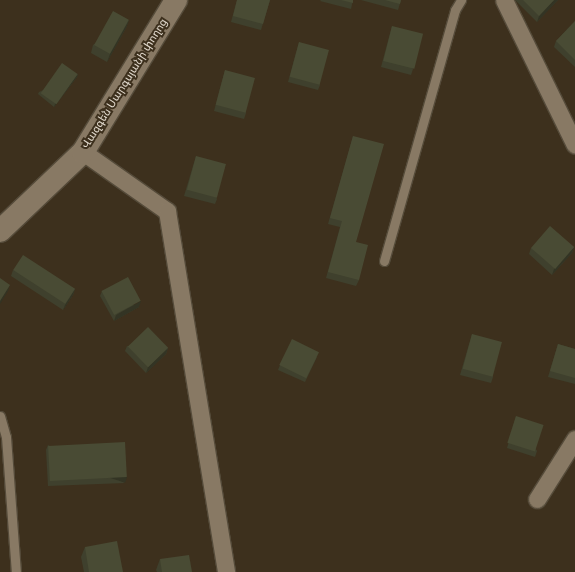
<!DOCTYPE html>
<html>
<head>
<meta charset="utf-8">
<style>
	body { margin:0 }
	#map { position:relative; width:575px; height:572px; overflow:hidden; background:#3d301d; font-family:"Source Serif 4","Noto Sans Armenian",serif }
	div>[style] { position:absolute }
	.roads { filter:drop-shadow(1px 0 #554b3a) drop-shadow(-1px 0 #554b3a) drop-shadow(0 1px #554b3a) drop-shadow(0 -1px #554b3a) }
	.lane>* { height:9px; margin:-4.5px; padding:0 4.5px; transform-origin:4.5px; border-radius:4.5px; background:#887964 }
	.street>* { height:17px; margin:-8.5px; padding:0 8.5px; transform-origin:8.5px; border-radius:8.5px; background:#887964 }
	.secondary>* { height:22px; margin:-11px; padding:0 11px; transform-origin:11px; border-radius:11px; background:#887964 }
	.wall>* { inset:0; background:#3f402d }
	.shaded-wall>* { inset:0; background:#333424; transform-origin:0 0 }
	.building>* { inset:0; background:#494b34; transform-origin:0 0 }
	span { translate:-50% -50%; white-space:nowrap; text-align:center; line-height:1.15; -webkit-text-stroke:4px #3d301d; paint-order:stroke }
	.street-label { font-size:11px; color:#e4dcd0 }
</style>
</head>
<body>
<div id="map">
	<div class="roads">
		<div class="lane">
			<i style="left:384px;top:261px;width:261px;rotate:-74.2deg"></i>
			<i style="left:455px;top:10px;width:12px;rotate:-59deg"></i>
			<i style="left:0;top:416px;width:22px;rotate:74deg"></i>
			<i style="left:6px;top:437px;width:135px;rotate:85.8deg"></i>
		</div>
		<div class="street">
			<i style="left:504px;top:0;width:161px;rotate:63.9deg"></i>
			<i style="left:83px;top:152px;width:103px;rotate:35.1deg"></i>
			<i style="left:167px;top:211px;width:366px;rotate:80.7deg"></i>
			<i style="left:537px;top:499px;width:71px;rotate:-57.7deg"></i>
		</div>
		<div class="secondary">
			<i style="left:0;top:231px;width:115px;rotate:-43.6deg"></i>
			<i style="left:83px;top:152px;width:178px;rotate:-58.5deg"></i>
		</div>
	</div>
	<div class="wall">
		<i style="clip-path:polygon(237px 0,270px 0,261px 30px,231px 22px)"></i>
		<i style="clip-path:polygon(321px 0,353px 0,351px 9px,320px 1px)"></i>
		<i style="clip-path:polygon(361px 0,401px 0,398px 10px)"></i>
		<i style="clip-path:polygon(515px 0,558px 0,537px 22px)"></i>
		<i style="clip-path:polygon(129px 20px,126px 28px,107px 62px,91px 53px,93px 45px)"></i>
		<i style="clip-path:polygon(575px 21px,575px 67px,554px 47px,556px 41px)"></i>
		<i style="clip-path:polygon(392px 26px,413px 69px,411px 75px,381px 67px)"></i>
		<i style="clip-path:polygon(299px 42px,320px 85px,318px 90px,288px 82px)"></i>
		<i style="clip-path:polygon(225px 70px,246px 113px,244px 119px,214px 111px)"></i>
		<i style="clip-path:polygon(78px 74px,77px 77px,54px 107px,38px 94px,39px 92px)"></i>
		<i style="clip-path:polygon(353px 136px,356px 242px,359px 280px,356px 286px,326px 278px,340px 227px,328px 224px)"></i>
		<i style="clip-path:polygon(196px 156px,217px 199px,215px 204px,184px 196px)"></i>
		<i style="clip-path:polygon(574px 247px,572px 253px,552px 275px,529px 254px,531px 248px)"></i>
		<i style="clip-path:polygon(13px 270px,75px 289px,73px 295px,63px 310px,11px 276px)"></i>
		<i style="clip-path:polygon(102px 291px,139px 307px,114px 321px,100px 296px)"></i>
		<i style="clip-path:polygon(472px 334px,493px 377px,491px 383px,460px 375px)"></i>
		<i style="clip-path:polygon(558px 344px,575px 349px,575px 384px,548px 377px)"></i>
		<i style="clip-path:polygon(127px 346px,168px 348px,166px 354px,146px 373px,125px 351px)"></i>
		<i style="clip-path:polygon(317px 357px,305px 382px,278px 370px,280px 365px)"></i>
		<i style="clip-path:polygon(516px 416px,537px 451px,535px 457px,507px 448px)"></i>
		<i style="clip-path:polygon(48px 445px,125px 483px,48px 486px,46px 450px)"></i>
		<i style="clip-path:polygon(85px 547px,123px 572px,84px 572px,81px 557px)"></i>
		<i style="clip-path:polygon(160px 559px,192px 572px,157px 572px,156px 570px)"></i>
	</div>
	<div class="shaded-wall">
		<i style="clip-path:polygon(554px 0,558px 0,537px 22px,539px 16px)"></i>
		<i style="clip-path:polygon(129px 20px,126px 28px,107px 62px,110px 54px)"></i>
		<i style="clip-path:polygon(78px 74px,77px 77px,54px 107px,55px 104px)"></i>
		<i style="clip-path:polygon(574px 247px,572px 253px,552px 275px,554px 269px)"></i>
		<i style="clip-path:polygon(10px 285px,8px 291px,0 304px,0 301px)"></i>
		<i style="clip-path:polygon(75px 289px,73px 295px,63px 310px,65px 305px)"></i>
		<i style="clip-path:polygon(141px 301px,139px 307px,114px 321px,116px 315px)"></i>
		<i style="clip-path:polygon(168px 348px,166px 354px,146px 373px,148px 367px)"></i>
		<i style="left:127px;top:477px;width:6px;height:77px;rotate:108deg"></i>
	</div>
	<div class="building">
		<i style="clip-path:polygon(237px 0,270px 0,263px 24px,233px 16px)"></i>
		<i style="clip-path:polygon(341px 0,353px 0,353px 3px)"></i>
		<i style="clip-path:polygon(385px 0,401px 0,400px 4px)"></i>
		<i style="clip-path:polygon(523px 0,554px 0,539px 16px)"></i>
		<i style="left:113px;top:11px;width:18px;height:39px;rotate:29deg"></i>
		<i style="clip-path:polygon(575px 21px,575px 60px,556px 41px)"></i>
		<i style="left:392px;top:26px;width:32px;height:36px;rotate:14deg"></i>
		<i style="left:299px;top:42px;width:31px;height:36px;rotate:15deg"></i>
		<i style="left:62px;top:63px;width:19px;height:37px;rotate:35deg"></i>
		<i style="left:225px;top:70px;width:31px;height:36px;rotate:15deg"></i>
		<i style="clip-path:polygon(353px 136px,384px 144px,356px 242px,368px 245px,359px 280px,328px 272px,342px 221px,330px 218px)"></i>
		<i style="left:196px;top:156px;width:31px;height:35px;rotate:15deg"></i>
		<i style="left:550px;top:226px;width:32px;height:29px;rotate:41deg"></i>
		<i style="left:23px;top:255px;width:62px;height:18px;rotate:33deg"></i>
		<i style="left:128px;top:277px;width:27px;height:30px;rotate:62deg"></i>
		<i style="clip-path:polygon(0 278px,10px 285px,0 301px)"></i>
		<i style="left:148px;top:327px;width:29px;height:28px;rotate:46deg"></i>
		<i style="left:472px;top:334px;width:31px;height:36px;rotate:15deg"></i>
		<i style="left:292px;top:339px;width:30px;height:29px;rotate:26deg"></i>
		<i style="clip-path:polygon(558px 344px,575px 349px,575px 378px,550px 371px)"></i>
		<i style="left:516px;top:416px;width:29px;height:28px;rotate:18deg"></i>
		<i style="left:125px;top:442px;width:35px;height:77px;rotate:87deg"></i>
		<i style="clip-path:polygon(117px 541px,123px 572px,89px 572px,85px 547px)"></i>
		<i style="clip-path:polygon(189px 555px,192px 572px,162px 572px,160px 559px)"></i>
	</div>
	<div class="street-label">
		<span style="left:125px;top:84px;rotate:-58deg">Վազգեն Սարգսյանի փողոց</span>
	</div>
</div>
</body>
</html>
